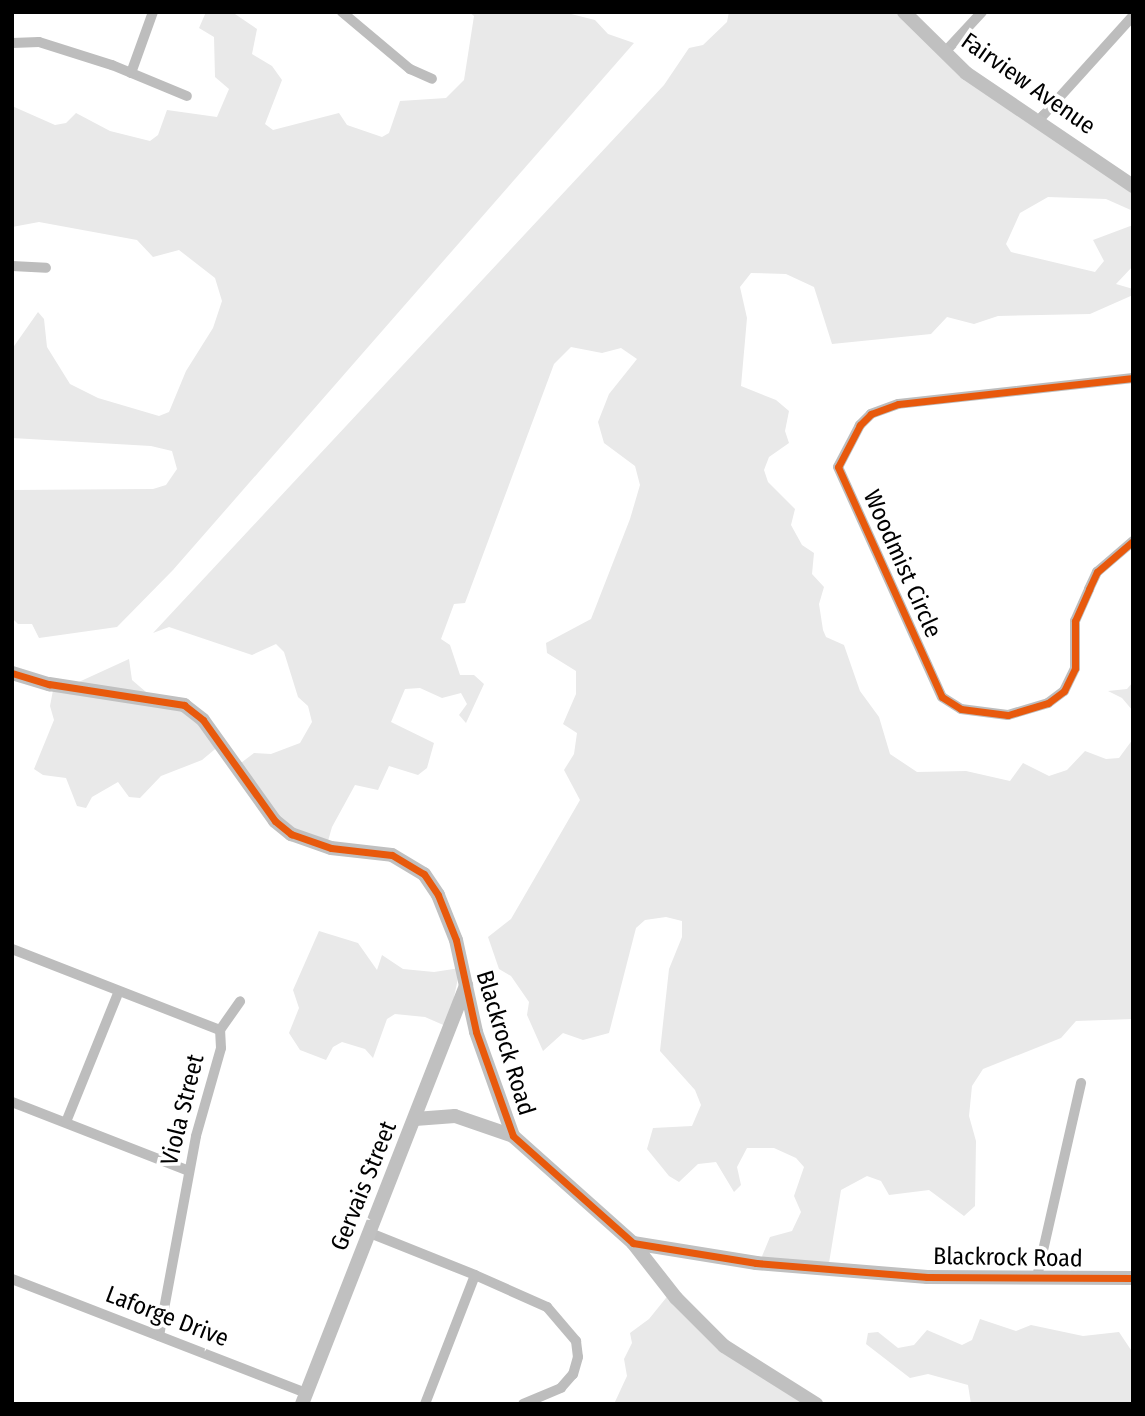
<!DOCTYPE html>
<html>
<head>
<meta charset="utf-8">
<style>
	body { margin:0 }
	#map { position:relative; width:1145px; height:1416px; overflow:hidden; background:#fff; font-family:"Fira Sans Condensed",sans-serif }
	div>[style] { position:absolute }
	.green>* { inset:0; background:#e9e9e9 }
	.street>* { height:10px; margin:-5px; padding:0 5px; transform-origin:5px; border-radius:5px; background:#bdbdbd }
	.secondary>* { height:14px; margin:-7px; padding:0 7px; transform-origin:7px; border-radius:7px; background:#c0c0c0 }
	.cycleway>* { height:7px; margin:-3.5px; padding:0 3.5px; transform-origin:3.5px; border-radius:3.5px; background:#e8590c }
	span { translate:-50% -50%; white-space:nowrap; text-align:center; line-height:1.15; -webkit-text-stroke:7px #fff; paint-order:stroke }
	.street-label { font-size:24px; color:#000 }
	.frame { position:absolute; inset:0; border:14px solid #000; pointer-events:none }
</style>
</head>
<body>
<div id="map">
	<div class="green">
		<i style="clip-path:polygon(206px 12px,232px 12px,257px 29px,252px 54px,272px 66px,282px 80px,265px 124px,273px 130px,339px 113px,347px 125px,382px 137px,389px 133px,400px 101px,446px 98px,464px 80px,474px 16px,469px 12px,563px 12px,595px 20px,608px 34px,634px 43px,173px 570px,117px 627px,39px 638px,32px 624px,18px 624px,12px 618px,12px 490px,153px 489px,166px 485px,177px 469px,172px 451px,151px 446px,12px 438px,12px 349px,38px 312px,44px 319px,47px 347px,70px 384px,98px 398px,159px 416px,169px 412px,186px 371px,213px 328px,222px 301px,215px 278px,179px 250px,153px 257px,137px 240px,39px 222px,12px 227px,12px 106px,55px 125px,66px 123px,76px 113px,110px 131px,150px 141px,158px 135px,167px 110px,217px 117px,229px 89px,215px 77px,214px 37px,199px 28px)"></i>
		<i style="clip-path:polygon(729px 12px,904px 12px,952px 60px,1133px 179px,1133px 211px,1106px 199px,1048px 197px,1020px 213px,1006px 244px,1011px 252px,1095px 272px,1104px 261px,1093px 240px,1133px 225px,1133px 266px,1116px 284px,1133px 289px,1133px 295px,1090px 314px,998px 316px,974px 324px,947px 317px,931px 334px,832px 344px,814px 287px,786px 274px,751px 273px,740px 287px,747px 318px,741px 386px,776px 400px,789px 411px,785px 431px,789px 443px,769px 457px,764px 470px,768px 482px,795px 509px,791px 525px,802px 545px,814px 553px,812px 574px,824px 587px,819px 604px,823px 630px,826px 637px,844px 645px,860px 691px,879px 717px,890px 754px,917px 772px,966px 771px,1010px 781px,1023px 763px,1049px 776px,1067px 770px,1085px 751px,1106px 759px,1119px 758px,1133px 739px,1133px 1019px,1076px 1021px,1061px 1038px,983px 1069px,972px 1086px,969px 1116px,976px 1141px,975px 1206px,964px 1216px,929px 1190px,889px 1195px,881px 1181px,867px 1176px,841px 1190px,828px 1269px,760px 1261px,770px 1237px,792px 1231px,801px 1212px,794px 1196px,804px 1167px,796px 1158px,774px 1148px,747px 1148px,737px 1167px,741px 1185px,734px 1192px,716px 1162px,698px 1164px,679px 1182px,669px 1176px,647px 1149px,653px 1128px,692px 1126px,701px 1105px,695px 1090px,660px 1051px,669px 969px,682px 937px,682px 921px,666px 917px,645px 920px,636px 928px,609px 1033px,583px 1040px,563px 1033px,543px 1051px,527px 1015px,529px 1002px,511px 976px,499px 969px,488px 937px,511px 919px,580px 800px,564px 770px,574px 754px,577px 733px,563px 724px,576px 694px,576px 671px,547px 653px,546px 643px,591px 619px,630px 519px,640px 485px,635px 466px,604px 443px,598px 422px,609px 394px,637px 359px,621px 348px,602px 353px,571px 347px,554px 364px,465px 603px,454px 604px,441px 639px,450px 645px,460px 675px,474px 675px,484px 684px,466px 723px,459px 715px,467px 704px,461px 693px,442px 698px,420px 688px,405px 689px,391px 722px,434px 743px,427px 768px,418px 775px,389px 766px,378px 790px,355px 785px,332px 827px,326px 848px,290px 834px,237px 766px,254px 753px,271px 754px,300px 743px,312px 722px,308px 706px,298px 697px,284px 652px,276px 644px,252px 655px,169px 627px,153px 633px,664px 85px,689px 48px,703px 45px,727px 22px)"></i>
		<i style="clip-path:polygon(129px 659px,132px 680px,153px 698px,186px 707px,220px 745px,202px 760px,161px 776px,140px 798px,129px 797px,118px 782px,92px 797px,86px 808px,77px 806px,66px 778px,43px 775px,34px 769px,54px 720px,50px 706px,54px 685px,70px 686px)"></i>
		<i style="clip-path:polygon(1133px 682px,1133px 711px,1122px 698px,1108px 691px,1127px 689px)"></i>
		<i style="clip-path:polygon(319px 931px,358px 943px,377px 970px,382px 955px,403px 969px,434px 972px,460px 968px,448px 1027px,425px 1017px,395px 1014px,387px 1019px,373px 1058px,365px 1049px,342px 1042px,333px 1047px,326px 1060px,300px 1050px,289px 1033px,299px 1008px,293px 990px)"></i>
		<i style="clip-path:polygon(670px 1293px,723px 1345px,818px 1404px,614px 1404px,627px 1376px,624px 1359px,632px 1343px,630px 1333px,649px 1319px)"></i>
		<i style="clip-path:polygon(980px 1319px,1016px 1331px,1031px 1325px,1083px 1336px,1119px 1332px,1133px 1353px,1133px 1404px,971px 1404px,968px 1385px,928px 1374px,910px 1378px,866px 1344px,868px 1333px,878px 1332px,898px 1348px,914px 1345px,927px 1330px,962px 1345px,972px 1340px)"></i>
	</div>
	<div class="street">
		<i style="left:342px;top:12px;width:89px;rotate:40deg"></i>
		<i style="left:410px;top:69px;width:24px;rotate:24deg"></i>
		<i style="left:12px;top:43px;width:27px;rotate:-2deg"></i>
		<i style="left:39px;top:42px;width:77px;rotate:17.5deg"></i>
		<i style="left:112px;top:65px;width:81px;rotate:22.5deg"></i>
		<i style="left:944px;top:53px;width:56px;rotate:-47.2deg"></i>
		<i style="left:131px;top:73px;width:65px;rotate:-70.2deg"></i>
		<i style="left:1038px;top:121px;width:142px;rotate:-47.9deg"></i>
		<i style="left:12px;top:266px;width:34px;rotate:3deg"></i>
		<i style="left:1133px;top:378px;width:236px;rotate:173.7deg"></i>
		<i style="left:898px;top:404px;width:29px;rotate:160deg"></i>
		<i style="left:871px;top:414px;width:16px;rotate:135deg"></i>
		<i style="left:860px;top:425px;width:47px;rotate:117.6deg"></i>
		<i style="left:838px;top:467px;width:252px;rotate:65.7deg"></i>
		<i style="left:942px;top:697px;width:22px;rotate:32deg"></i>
		<i style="left:961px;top:709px;width:47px;rotate:7.3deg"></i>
		<i style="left:1008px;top:715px;width:42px;rotate:-16.7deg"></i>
		<i style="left:1048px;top:703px;width:20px;rotate:-37deg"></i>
		<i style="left:1064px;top:691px;width:25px;rotate:-64deg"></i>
		<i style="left:1075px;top:668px;width:47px;rotate:-90deg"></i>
		<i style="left:1075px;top:621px;width:35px;rotate:-66deg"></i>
		<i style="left:1089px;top:589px;width:19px;rotate:-65deg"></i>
		<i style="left:1097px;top:572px;width:48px;rotate:-40.7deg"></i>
		<i style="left:12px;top:949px;width:223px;rotate:21.3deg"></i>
		<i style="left:220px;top:1030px;width:35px;rotate:-55deg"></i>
		<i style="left:12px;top:1102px;width:190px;rotate:21.3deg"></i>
		<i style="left:66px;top:1122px;width:141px;rotate:-68deg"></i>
		<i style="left:370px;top:1233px;width:113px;rotate:21.8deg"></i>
		<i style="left:1037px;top:1277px;width:199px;rotate:-77.2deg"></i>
		<i style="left:12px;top:1279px;width:315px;rotate:21.2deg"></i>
		<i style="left:159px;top:1336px;width:203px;rotate:-79.5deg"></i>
		<i style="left:196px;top:1136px;width:91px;rotate:-74.1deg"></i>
		<i style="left:221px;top:1048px;width:18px;rotate:-93deg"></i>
		<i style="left:425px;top:1404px;width:138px;rotate:-68.8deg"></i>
		<i style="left:475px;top:1275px;width:79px;rotate:24deg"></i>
		<i style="left:547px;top:1307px;width:45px;rotate:49.5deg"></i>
		<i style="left:576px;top:1341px;width:16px;rotate:83deg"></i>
		<i style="left:578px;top:1357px;width:18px;rotate:106deg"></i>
		<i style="left:573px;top:1374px;width:18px;rotate:131deg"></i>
		<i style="left:561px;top:1388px;width:41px;rotate:157.2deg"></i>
	</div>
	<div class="secondary">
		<i style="left:904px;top:12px;width:87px;rotate:44.5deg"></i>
		<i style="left:966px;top:73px;width:202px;rotate:34.1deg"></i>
		<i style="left:12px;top:673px;width:39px;rotate:17deg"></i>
		<i style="left:49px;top:684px;width:137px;rotate:8.8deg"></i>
		<i style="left:184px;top:705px;width:24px;rotate:38deg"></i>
		<i style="left:203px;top:720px;width:124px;rotate:54.5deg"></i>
		<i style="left:275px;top:821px;width:21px;rotate:39deg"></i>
		<i style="left:291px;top:834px;width:42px;rotate:19.3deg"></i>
		<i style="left:331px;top:848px;width:61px;rotate:6.5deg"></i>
		<i style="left:392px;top:855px;width:37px;rotate:31deg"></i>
		<i style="left:424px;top:874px;width:25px;rotate:56deg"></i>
		<i style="left:438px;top:895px;width:48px;rotate:68.2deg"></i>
		<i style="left:456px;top:940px;width:94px;rotate:77.7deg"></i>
		<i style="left:476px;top:1032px;width:110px;rotate:70.4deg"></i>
		<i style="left:513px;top:1136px;width:161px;rotate:41.7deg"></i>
		<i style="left:633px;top:1243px;width:125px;rotate:9.2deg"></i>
		<i style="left:756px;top:1263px;width:172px;rotate:4.7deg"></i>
		<i style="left:927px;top:1277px;width:206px;rotate:0.3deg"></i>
		<i style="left:415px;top:1119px;width:40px;rotate:-4.3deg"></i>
		<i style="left:455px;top:1116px;width:61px;rotate:19deg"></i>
		<i style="left:633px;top:1243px;width:70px;rotate:52deg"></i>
		<i style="left:676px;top:1298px;width:68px;rotate:45deg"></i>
		<i style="left:724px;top:1346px;width:109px;rotate:32.2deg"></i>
		<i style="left:302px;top:1404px;width:450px;rotate:-68.6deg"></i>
	</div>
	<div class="cycleway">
		<i style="left:1133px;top:378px;width:236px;rotate:173.7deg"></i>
		<i style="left:898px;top:404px;width:29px;rotate:160deg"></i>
		<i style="left:871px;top:414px;width:16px;rotate:135deg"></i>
		<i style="left:860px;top:425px;width:47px;rotate:117.6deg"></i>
		<i style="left:838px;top:467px;width:252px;rotate:65.7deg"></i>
		<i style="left:942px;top:697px;width:22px;rotate:32deg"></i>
		<i style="left:961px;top:709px;width:47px;rotate:7.3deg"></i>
		<i style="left:1008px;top:715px;width:42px;rotate:-16.7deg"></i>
		<i style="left:1048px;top:703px;width:20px;rotate:-37deg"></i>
		<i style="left:1064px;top:691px;width:25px;rotate:-64deg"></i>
		<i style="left:1075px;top:668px;width:47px;rotate:-90deg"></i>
		<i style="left:1075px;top:621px;width:35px;rotate:-66deg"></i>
		<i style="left:1089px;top:589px;width:19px;rotate:-65deg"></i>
		<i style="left:1097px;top:572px;width:48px;rotate:-40.7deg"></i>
		<i style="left:12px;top:673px;width:39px;rotate:17deg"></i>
		<i style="left:49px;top:684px;width:137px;rotate:8.8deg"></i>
		<i style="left:184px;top:705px;width:24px;rotate:38deg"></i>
		<i style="left:203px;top:720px;width:124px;rotate:54.5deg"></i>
		<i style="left:275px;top:821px;width:21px;rotate:39deg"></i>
		<i style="left:291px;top:834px;width:42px;rotate:19.3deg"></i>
		<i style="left:331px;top:848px;width:61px;rotate:6.5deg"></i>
		<i style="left:392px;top:855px;width:37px;rotate:31deg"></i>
		<i style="left:424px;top:874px;width:25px;rotate:56deg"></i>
		<i style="left:438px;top:895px;width:48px;rotate:68.2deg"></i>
		<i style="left:456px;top:940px;width:94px;rotate:77.7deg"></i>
		<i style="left:476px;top:1032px;width:110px;rotate:70.4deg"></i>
		<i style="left:513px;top:1136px;width:161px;rotate:41.7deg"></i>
		<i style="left:633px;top:1243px;width:125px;rotate:9.2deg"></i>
		<i style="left:756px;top:1263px;width:172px;rotate:4.7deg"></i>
		<i style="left:927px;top:1277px;width:206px;rotate:0.3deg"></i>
	</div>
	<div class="street-label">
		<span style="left:1028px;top:84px;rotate:35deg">Fairview Avenue</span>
		<span style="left:902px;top:564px;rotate:66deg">Woodmist Circle</span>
		<span style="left:505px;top:1043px;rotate:73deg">Blackrock Road</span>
		<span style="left:183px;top:1110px;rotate:-76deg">Viola Street</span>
		<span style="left:364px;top:1186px;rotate:-68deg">Gervais Street</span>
		<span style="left:1008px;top:1258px;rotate:1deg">Blackrock Road</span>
		<span style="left:167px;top:1317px;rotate:21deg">Laforge Drive</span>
	</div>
	<div class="frame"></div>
</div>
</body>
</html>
